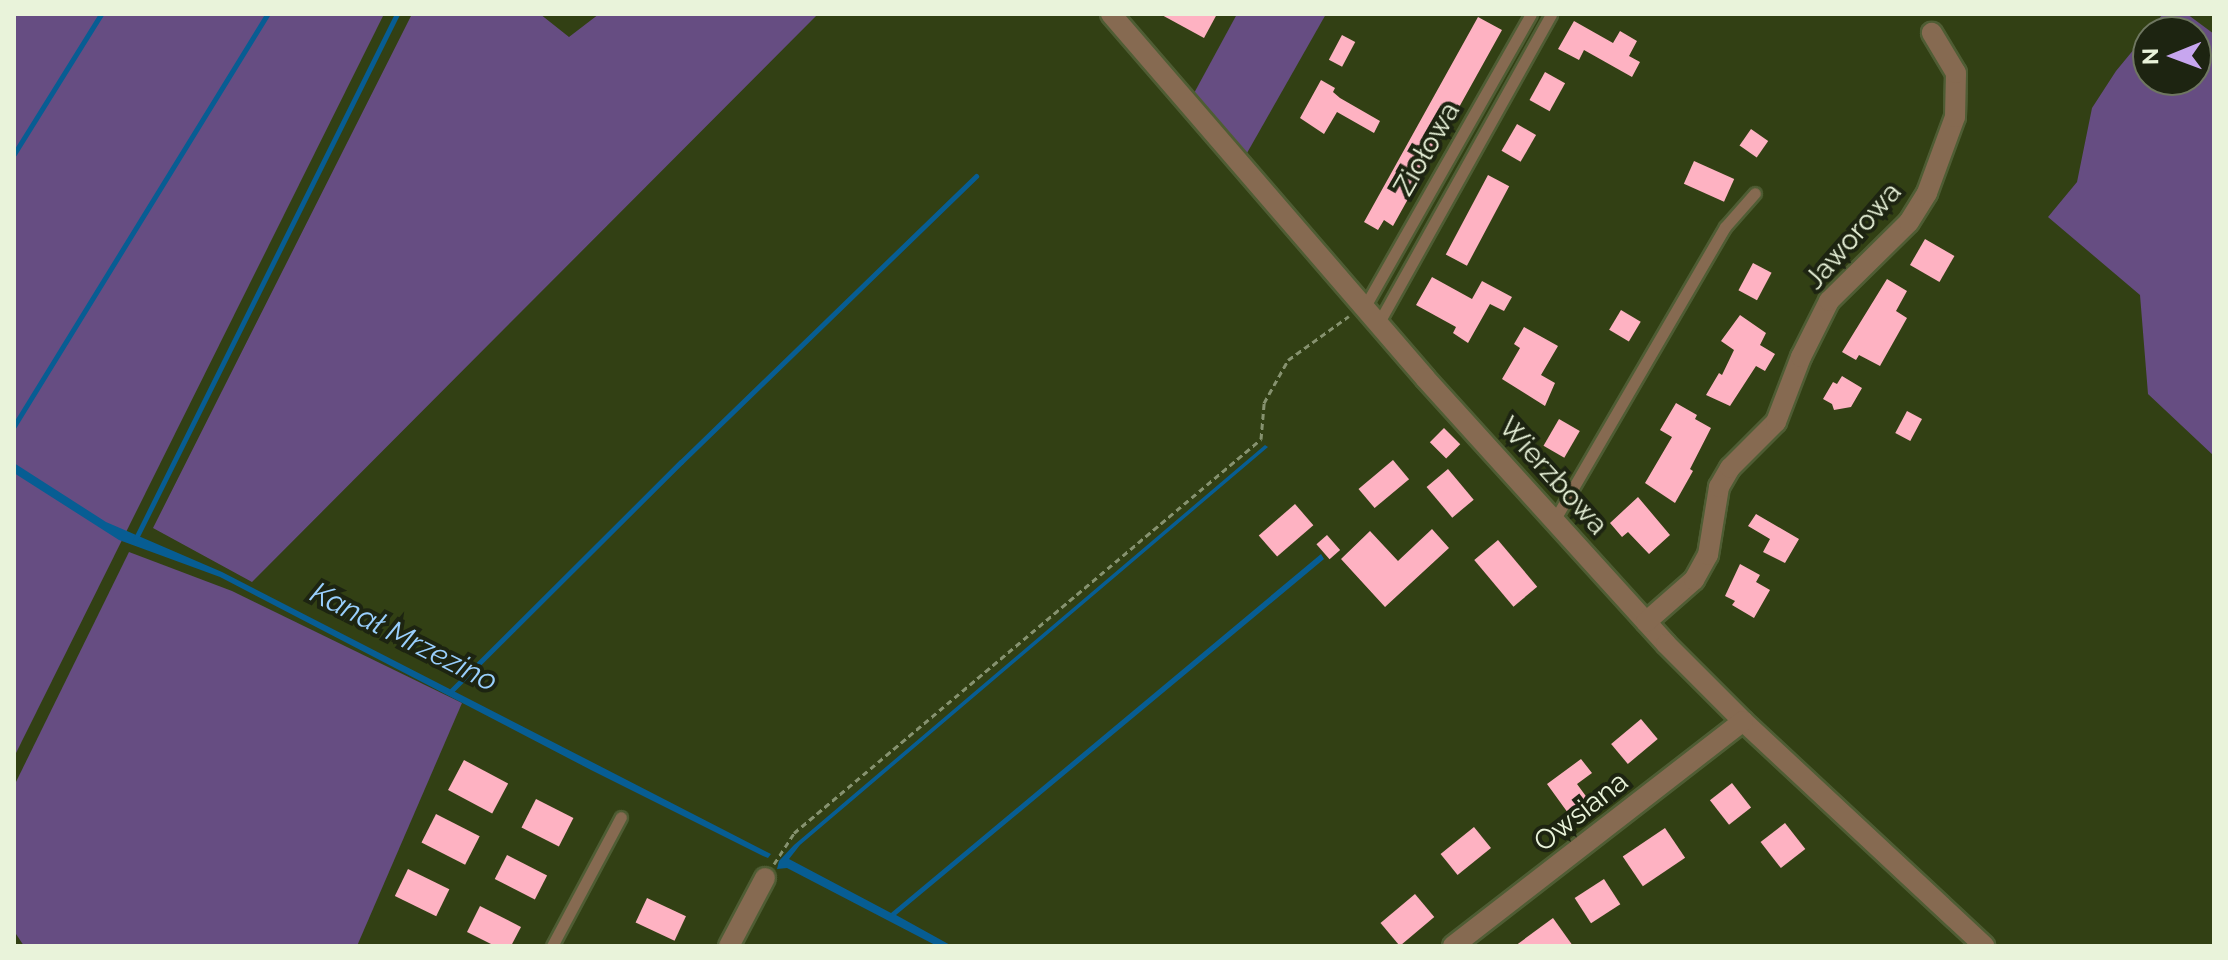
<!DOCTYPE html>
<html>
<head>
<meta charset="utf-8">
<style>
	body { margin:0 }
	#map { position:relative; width:2228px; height:960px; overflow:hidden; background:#324014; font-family:Raleway,sans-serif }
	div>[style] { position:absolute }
	.green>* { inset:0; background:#664d82 }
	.water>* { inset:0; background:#075d93 }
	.stream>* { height:5px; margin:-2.5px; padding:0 2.5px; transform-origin:2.5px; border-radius:2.5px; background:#075d93 }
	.building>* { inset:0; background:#feb2c2; transform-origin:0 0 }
	.path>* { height:3px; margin-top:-1.5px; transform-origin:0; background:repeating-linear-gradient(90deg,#86926f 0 6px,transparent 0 10px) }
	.roads { filter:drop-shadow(2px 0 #4f5d34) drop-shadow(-2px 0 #4f5d34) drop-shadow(0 2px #4f5d34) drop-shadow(0 -2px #4f5d34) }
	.lane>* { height:11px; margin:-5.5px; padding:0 5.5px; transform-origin:5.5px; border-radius:5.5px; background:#866a51 }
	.street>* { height:20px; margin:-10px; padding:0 10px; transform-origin:10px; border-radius:10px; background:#866a51 }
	span { translate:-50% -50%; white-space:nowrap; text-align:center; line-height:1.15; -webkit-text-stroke:8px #1d2411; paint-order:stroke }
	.street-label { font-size:28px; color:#e9f3da }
	.water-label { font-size:30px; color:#99cffd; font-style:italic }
	.frame { position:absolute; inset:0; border:16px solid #e9f3da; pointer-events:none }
	.north { position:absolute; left:2132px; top:16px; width:80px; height:80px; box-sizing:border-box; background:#1d2411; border:2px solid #6f7761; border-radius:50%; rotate:269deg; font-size:22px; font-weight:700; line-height:32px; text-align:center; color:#e9f3da }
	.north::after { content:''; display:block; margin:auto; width:28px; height:36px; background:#c7a6ef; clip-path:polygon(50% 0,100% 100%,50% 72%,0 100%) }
</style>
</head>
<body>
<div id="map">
	<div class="green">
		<i style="clip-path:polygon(14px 14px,384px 14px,14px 757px)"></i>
		<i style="clip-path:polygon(412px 14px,540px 14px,569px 37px,599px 14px,818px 14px,252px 582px,153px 528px)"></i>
		<i style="clip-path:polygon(1237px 14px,1326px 14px,1247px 153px,1193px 95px)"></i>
		<i style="clip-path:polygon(evenodd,2163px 14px,2187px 14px,2214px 34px,2214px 456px,2148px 394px,2140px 295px,2048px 217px,2077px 182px,2092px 108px,2116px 71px,2163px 14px,2148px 32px,2196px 32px,2196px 80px,2148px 80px,2148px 32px)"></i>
		<i style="clip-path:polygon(129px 552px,232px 591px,462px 703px,357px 946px,24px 946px,14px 931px,14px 786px)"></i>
	</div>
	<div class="water">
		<i style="clip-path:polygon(1265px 445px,1268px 447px,800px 845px,789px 859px,891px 913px,1321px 554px,1324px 559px,896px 915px,952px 946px,937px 946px,787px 868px,777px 869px,779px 861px,794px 845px)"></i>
		<i style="clip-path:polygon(14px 463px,106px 522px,222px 572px,771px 854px,768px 858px,763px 856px,591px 770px,220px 577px,119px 540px,14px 473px)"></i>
	</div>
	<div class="stream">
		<i style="left:14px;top:154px;width:165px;rotate:-58.1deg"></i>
		<i style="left:14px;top:426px;width:483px;rotate:-58.4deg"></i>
		<i style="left:135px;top:540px;width:588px;rotate:-63.52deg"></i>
		<i style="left:450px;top:692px;width:326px;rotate:-44.9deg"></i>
		<i style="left:681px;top:462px;width:411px;rotate:-44.1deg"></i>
	</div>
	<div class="building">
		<i style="clip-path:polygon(1160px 14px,1217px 14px,1204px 38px)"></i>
		<i style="clip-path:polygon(1478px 17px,1502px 30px,1393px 226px,1384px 220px,1378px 230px,1364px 222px)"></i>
		<i style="clip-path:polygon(1574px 21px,1613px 43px,1620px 31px,1637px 41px,1629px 56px,1640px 62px,1632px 77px,1584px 50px,1579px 60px,1558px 49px)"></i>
		<i style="left:1342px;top:35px;width:15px;height:28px;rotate:28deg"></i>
		<i style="left:1545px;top:72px;width:23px;height:32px;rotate:29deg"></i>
		<i style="clip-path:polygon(1321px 80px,1335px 88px,1333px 92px,1340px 98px,1380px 121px,1374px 133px,1337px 112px,1324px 134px,1300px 118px)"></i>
		<i style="left:1517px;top:124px;width:22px;height:31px;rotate:30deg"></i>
		<i style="left:1751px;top:129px;width:21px;height:20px;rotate:35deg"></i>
		<i style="left:1694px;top:161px;width:44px;height:25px;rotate:24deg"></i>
		<i style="left:1488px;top:175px;width:24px;height:90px;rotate:28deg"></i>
		<i style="left:1925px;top:239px;width:34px;height:30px;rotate:30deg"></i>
		<i style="left:1753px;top:263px;width:21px;height:31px;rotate:28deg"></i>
		<i style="clip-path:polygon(1432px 277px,1472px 299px,1482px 281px,1512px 297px,1504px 311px,1490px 304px,1468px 343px,1453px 333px,1456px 327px,1416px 305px)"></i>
		<i style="clip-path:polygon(1887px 279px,1907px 291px,1896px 311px,1907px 318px,1880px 366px,1859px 355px,1856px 360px,1842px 352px)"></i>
		<i style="left:1621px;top:310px;width:23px;height:23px;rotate:31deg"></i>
		<i style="clip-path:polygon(1740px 315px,1766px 333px,1760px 345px,1775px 354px,1765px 371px,1756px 366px,1730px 406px,1706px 395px,1719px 373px,1722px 375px,1734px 350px,1721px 341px)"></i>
		<i style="clip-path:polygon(1524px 327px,1558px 346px,1541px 375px,1555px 383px,1545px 406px,1502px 379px,1520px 348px,1514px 344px)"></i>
		<i style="clip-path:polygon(1842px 376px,1862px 388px,1851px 407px,1834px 410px,1832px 404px,1823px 399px,1833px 382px,1837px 384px)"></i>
		<i style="clip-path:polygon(1676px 403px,1697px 415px,1695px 419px,1711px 428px,1690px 469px,1693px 471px,1675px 503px,1645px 483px,1672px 437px,1660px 430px)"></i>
		<i style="left:1907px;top:411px;width:17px;height:25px;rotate:28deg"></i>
		<i style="left:1559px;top:419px;width:24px;height:31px;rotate:30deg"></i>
		<i style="left:1444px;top:428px;width:23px;height:20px;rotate:45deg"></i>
		<i style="left:1393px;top:460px;width:25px;height:45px;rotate:50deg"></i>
		<i style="left:1448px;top:469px;width:40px;height:28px;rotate:50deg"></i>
		<i style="clip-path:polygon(1638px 497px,1670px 535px,1649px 554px,1628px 532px,1622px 537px,1610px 523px)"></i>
		<i style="left:1295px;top:504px;width:28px;height:48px;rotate:49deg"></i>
		<i style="clip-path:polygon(1756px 514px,1799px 539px,1785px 563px,1763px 552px,1770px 539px,1748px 526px)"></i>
		<i style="clip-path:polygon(1432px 529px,1449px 548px,1385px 607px,1341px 559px,1370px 531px,1398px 561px)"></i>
		<i style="left:1327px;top:535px;width:20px;height:14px;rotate:49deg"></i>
		<i style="left:1498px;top:540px;width:61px;height:31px;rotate:50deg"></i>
		<i style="clip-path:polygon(1740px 564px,1760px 575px,1756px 582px,1770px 590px,1754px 618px,1732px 605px,1735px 601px,1725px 596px)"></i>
		<i style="left:1641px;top:719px;width:26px;height:39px;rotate:50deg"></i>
		<i style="clip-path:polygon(1581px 759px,1592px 773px,1577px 784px,1588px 799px,1568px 813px,1547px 784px)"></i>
		<i style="left:464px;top:760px;width:50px;height:34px;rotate:28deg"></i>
		<i style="left:1732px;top:783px;width:31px;height:28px;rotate:52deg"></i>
		<i style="left:536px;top:799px;width:42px;height:32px;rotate:27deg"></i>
		<i style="left:436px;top:814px;width:49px;height:32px;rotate:27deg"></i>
		<i style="left:1785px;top:823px;width:33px;height:31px;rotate:52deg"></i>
		<i style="left:1474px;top:827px;width:27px;height:43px;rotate:51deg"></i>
		<i style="left:1665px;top:828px;width:36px;height:51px;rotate:56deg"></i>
		<i style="left:507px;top:855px;width:45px;height:27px;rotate:27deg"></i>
		<i style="left:408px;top:869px;width:46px;height:30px;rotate:26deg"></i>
		<i style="left:1604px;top:879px;width:30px;height:35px;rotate:57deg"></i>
		<i style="left:1415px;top:894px;width:30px;height:45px;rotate:50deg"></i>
		<i style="left:647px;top:898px;width:43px;height:27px;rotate:25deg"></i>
		<i style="clip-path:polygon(480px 906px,521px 927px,511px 946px,495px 946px,467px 932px)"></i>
		<i style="clip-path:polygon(1553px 918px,1573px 946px,1515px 946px)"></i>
	</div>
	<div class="path">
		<i style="left:774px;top:864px;width:37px;rotate:-57deg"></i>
		<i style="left:794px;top:833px;width:611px;rotate:-40.15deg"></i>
		<i style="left:1261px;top:439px;width:36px;rotate:-85deg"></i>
		<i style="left:1264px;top:403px;width:49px;rotate:-60.8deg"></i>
		<i style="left:1288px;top:360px;width:75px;rotate:-35.8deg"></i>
	</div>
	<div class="roads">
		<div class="lane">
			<i style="left:1364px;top:308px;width:338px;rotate:-60.4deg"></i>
			<i style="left:1378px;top:324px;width:355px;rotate:-60.8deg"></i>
			<i style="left:1555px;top:519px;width:338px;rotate:-59.8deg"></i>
			<i style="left:1725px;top:227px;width:45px;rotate:-48.6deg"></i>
			<i style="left:552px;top:946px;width:146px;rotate:-61.9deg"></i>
		</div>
		<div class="street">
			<i style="left:1111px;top:14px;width:481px;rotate:49.2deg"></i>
			<i style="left:1425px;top:378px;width:359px;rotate:47.8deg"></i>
			<i style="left:1666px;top:644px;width:109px;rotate:45deg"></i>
			<i style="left:1743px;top:721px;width:330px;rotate:43deg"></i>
			<i style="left:1646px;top:622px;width:64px;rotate:-41.2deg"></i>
			<i style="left:1694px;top:580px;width:29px;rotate:-61deg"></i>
			<i style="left:1708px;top:555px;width:69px;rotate:-80.8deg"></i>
			<i style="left:1719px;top:487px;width:22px;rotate:-60deg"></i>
			<i style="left:1730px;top:468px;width:65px;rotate:-45deg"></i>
			<i style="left:1776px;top:422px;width:70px;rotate:-69deg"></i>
			<i style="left:1801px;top:357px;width:63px;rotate:-63.4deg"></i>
			<i style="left:1829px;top:301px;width:112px;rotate:-44.6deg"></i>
			<i style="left:1909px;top:222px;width:34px;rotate:-58deg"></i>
			<i style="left:1927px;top:193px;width:81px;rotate:-69.8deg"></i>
			<i style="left:1955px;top:117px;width:44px;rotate:-88.7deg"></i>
			<i style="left:1956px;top:73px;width:47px;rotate:-121deg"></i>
			<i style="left:729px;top:946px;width:77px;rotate:-62.1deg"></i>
			<i style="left:1453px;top:946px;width:367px;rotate:-37.8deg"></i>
		</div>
	</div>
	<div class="street-label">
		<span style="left:1427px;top:149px;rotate:-60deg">Ziołowa</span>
		<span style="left:1853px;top:236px;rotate:-49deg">Jaworowa</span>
		<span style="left:1553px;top:476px;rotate:48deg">Wierzbowa</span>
		<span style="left:1581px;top:812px;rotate:-38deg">Owsiana</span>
	</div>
	<div class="water-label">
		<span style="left:404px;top:637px;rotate:27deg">Kanał Mrzezino</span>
	</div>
	<div class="frame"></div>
	<div class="north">N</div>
</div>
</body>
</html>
